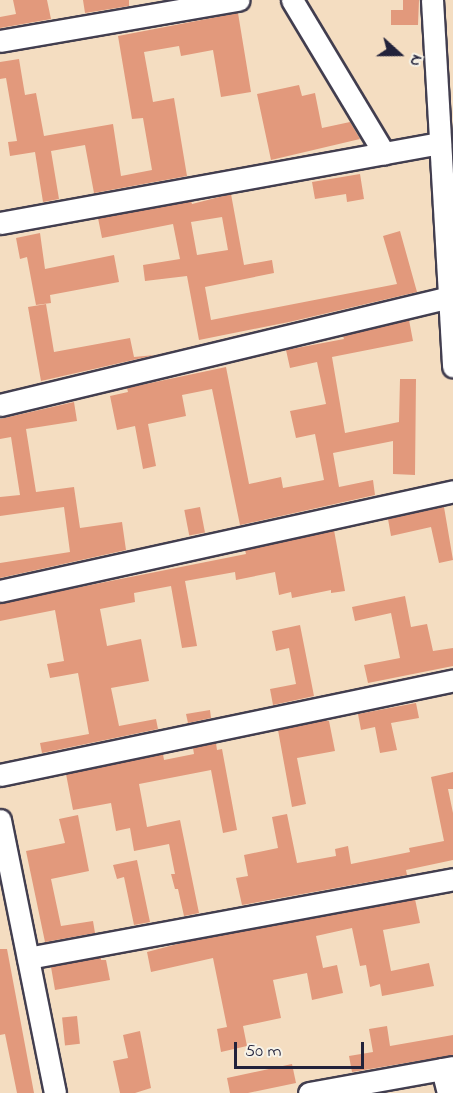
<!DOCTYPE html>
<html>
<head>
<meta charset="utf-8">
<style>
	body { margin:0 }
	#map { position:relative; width:453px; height:1093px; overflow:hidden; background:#f4ddc1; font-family:"Indie Flower",sans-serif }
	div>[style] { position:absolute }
	.building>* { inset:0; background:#e2997c; transform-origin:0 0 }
	.roads { filter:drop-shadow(2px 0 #423e4f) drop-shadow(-2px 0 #423e4f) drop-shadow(0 2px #423e4f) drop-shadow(0 -2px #423e4f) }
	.minor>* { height:21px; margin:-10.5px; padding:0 10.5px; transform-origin:10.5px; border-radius:10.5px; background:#fff }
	span { translate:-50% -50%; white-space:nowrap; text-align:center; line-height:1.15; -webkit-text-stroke:6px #f7f3e8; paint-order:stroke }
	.north { position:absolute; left:369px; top:24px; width:60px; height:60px; -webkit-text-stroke:4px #f7f3e8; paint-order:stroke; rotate:111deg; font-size:16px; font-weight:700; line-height:24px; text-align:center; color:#22223b }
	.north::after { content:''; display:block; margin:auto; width:21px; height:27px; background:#22223b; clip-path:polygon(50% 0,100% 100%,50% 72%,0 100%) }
	.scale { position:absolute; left:234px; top:1042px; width:130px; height:27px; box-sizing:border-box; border:3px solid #22223b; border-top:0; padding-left:8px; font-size:18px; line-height:21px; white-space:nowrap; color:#22223b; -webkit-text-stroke:4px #f7f3e8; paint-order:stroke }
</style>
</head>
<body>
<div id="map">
	<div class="building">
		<i style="clip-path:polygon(13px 0,47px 0,51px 19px,0 28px,0 17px,16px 14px)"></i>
		<i style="clip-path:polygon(83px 0,129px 0,129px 6px,85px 13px)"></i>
		<i style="clip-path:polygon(403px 0,419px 0,418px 25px,391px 25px,391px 10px,403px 10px)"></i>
		<i style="clip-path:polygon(238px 13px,251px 92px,221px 97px,213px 50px,181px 56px,179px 46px,144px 52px,153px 102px,174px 98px,187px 176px,94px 193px,85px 145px,51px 151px,59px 199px,43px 202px,35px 152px,10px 156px,8px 142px,17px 141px,6px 78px,0 79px,0 62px,19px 59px,25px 95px,36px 93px,44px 136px,113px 124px,121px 176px,152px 170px,143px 118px,132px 119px,118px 36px)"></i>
		<i style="clip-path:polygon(299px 85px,302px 96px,315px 93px,322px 128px,350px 122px,360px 139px,271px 160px,257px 94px)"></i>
		<i style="clip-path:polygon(360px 174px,364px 199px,347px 202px,346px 194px,315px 199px,312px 182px)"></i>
		<i style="clip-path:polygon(evenodd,231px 194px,244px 265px,272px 260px,274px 273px,205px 287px,211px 320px,397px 284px,383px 236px,400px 231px,417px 292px,289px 322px,199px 340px,187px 276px,145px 281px,143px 265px,180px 259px,173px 224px,102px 238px,98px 218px,191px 201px,192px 204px,231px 194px,222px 217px,228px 250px,197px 255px,191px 222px,222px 217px)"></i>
		<i style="clip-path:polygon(40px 233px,45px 269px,114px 255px,119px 282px,50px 295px,51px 303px,36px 305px,27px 257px,20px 259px,16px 238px)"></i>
		<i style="clip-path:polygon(46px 304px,54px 352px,130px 338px,134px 357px,155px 355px,41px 381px,28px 307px)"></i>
		<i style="clip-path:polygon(409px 320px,413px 341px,332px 357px,345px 433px,399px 422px,400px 379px,416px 379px,415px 475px,393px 474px,393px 441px,333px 453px,339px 487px,373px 480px,375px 495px,240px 525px,212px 389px,182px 395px,186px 416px,148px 424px,156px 466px,143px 469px,135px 426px,117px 430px,110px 396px,128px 392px,127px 388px,226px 367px,249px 484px,281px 477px,283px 488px,324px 480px,315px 434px,296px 438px,290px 411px,326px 404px,317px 362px,290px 368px,286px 350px,344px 339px,343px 336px)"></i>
		<i style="clip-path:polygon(74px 402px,77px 421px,26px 429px,36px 492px,74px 487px,80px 528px,122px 522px,126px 550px,0 578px,0 563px,70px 552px,64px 507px,0 516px,0 497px,20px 495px,11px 437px,0 439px,0 419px)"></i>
		<i style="left:200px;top:507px;width:26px;height:16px;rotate:79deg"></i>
		<i style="clip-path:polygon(444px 507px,453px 560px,439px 563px,431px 527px,391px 536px,388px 519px)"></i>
		<i style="clip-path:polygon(334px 530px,345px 591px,331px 593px,331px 590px,292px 598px,291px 592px,279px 595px,275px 572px,236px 580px,235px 572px,185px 581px,197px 646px,182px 648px,171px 586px,134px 593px,135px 602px,100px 609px,107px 646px,141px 639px,149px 681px,111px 688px,119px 726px,156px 719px,158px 729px,42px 753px,40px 743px,89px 734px,78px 673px,50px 678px,47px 664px,64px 661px,55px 610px,0 621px,0 603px,246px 554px,245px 550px)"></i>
		<i style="clip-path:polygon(405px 596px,411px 627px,427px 624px,433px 651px,453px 648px,453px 666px,368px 683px,364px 665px,400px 658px,391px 613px,355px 621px,352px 607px)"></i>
		<i style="clip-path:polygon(300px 625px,314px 696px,273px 705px,270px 689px,296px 684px,289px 648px,276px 651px,272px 631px)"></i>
		<i style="clip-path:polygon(416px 703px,419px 718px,391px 723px,397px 750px,380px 753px,375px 727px,361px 730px,358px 714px)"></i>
		<i style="clip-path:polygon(210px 710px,211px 718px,188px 723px,186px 714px)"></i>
		<i style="clip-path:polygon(320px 721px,329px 721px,335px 751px,297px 758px,306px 804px,292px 807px,278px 730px)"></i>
		<i style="clip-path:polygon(216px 743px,217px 750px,222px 749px,237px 830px,223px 833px,211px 770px,139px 784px,147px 827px,180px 820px,199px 913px,184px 916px,178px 889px,175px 889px,171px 874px,175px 874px,169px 844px,134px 851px,130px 828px,116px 831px,111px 803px,73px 810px,66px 774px,163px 754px,164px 760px,194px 754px,193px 748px)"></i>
		<i style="clip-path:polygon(453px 772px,453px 789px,448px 789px,453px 813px,453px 860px,406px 870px,407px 875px,242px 905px,236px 878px,248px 876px,244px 855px,278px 848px,272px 817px,287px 814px,297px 863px,336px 856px,335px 849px,348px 846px,351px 864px,410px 852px,409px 848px,444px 841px,431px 777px)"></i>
		<i style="clip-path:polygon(78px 815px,89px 871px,51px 879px,61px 926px,93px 921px,95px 933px,45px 942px,26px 851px,65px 843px,59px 819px)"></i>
		<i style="clip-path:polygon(137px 860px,150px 922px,134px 925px,124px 877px,117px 879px,113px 865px)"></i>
		<i style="clip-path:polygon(415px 899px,420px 923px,383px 930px,391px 971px,429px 963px,434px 986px,382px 996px,380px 984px,370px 987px,366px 965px,360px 966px,352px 928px,316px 936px,323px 968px,337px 965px,343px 993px,312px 1000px,307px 973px,273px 980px,281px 1018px,243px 1026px,247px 1046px,221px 1052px,217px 1029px,227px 1027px,213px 958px,151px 972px,147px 952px,189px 941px)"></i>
		<i style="clip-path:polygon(0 949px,7px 949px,34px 1093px,17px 1093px,5px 1034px,0 1035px)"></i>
		<i style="clip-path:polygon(101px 957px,101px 960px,106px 960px,110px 980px,55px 990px,51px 967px)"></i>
		<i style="left:77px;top:1016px;width:28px;height:15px;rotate:84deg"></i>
		<i style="clip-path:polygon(387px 1026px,390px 1046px,453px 1035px,453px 1055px,352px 1072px,349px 1056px,373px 1052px,369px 1029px)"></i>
		<i style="clip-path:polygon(140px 1031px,151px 1088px,135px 1093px,120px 1093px,113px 1061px,128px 1058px,123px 1035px)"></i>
		<i style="clip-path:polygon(292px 1064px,296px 1083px,248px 1093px,230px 1093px,227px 1078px)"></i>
	</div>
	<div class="roads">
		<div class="minor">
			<i style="left:292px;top:0;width:179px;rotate:59deg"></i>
			<i style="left:432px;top:0;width:367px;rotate:86.7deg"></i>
			<i style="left:0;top:41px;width:242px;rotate:-9.8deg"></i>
			<i style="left:0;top:223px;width:447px;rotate:-10.3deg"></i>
			<i style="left:0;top:405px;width:463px;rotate:-13.5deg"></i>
			<i style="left:0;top:591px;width:464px;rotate:-12.4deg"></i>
			<i style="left:0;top:775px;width:463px;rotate:-11.8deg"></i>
			<i style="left:0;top:820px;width:278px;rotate:78.6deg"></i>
			<i style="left:28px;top:958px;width:432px;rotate:-10.5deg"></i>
			<i style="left:442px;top:1069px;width:25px;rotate:76deg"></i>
			<i style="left:309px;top:1093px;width:146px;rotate:-10.2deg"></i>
		</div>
	</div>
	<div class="north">N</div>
	<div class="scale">50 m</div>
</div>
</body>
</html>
